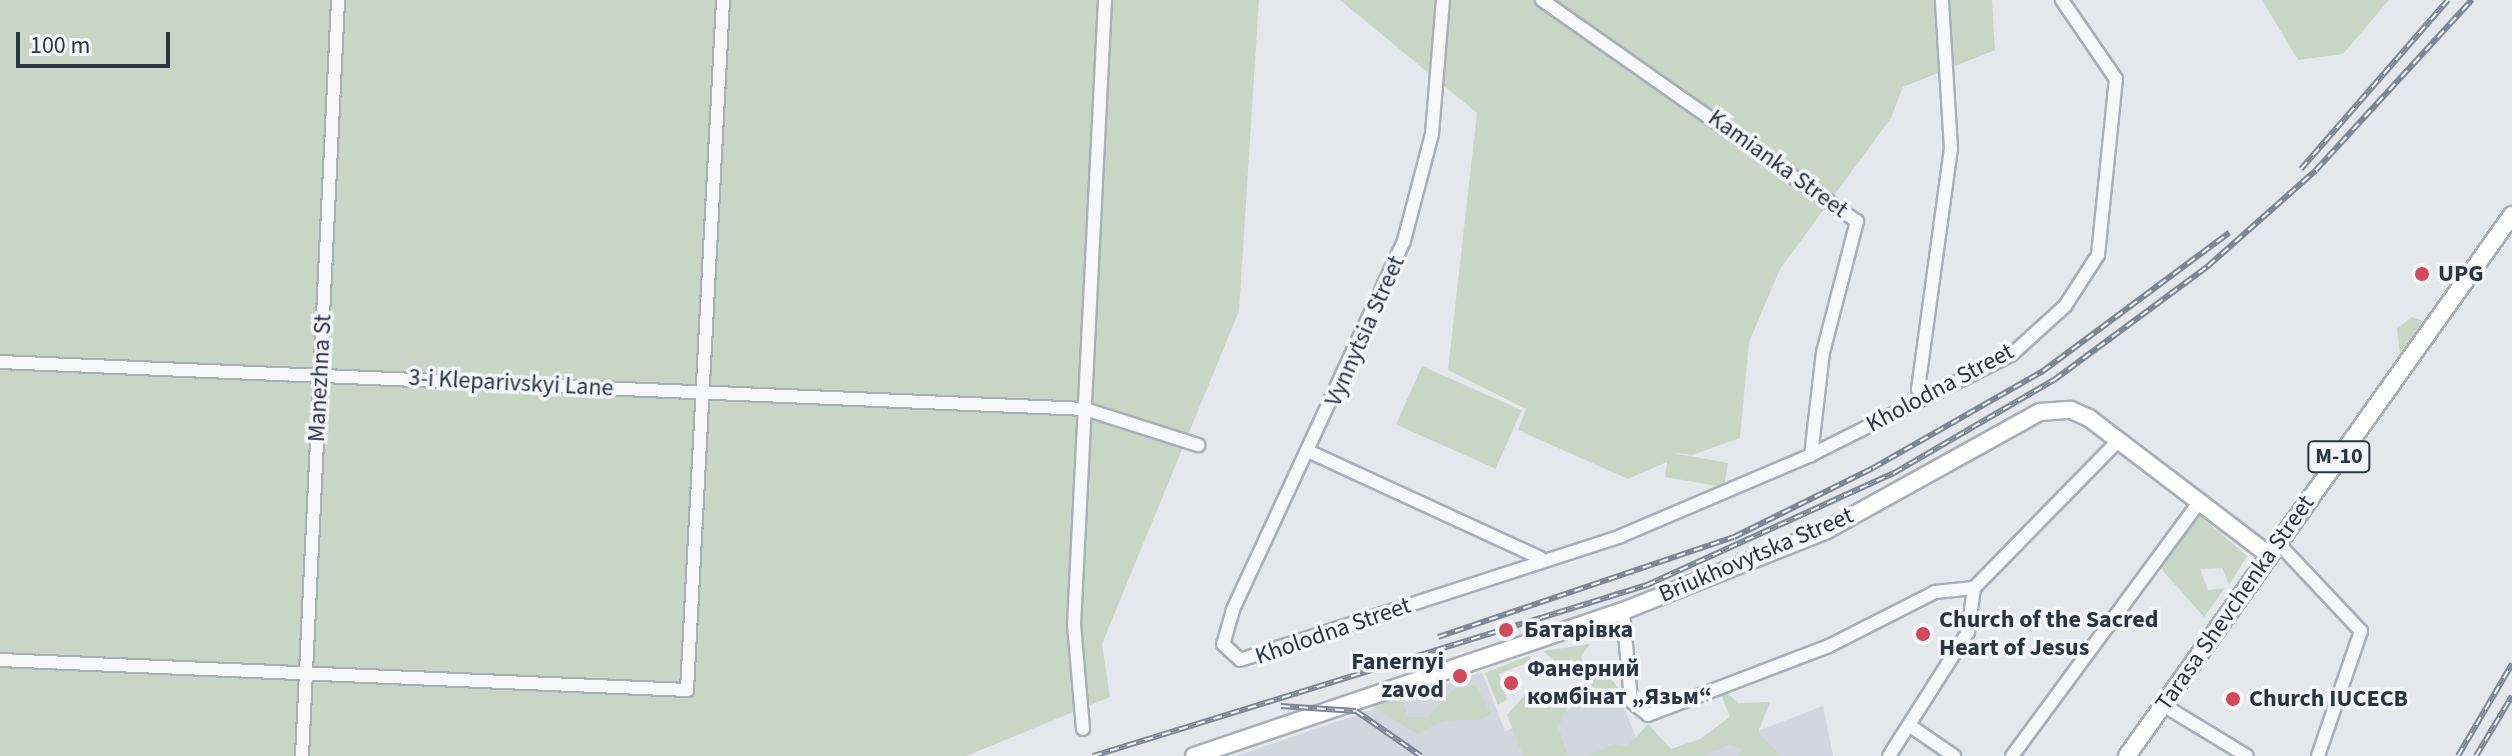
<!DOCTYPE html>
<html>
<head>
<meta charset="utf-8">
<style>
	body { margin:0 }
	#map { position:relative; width:2512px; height:756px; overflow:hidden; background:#e4e7ec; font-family:"Source Sans 3",sans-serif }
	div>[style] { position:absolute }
	.built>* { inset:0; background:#d2d6de }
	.green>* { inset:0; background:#c9d6c5; transform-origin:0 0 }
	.roads { filter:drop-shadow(2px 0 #a9aeb7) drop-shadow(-2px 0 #a9aeb7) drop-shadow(0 2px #a9aeb7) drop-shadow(0 -2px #a9aeb7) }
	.minor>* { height:12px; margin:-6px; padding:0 6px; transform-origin:6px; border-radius:6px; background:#f7f8fa }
	.major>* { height:16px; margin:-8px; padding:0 8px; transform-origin:8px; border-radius:8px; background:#fff }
	.rail>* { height:6px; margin-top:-3px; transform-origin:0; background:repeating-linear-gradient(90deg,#f4f6f9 0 9px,#7d8696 0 18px); box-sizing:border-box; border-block:2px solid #7d8696 }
	.dots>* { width:22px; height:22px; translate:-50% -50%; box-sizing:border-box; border:4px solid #f4f6f9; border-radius:50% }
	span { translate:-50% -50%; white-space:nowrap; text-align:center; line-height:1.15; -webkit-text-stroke:7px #f4f6f9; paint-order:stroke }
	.shield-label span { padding:2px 6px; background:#f4f6f9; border:2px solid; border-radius:6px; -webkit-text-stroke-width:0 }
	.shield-label { font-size:22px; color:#2b3445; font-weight:700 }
	.street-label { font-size:24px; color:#2b3445 }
	.poi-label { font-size:24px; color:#2b3445; font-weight:700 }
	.left { translate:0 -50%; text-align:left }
	.right { translate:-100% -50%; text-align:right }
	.scale { position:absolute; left:16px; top:32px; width:154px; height:36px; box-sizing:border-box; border:4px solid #2b3445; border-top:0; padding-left:10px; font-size:24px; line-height:28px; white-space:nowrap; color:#2b3445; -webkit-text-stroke:6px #f4f6f9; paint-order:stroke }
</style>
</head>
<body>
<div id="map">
	<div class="built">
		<i style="clip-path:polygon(1482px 672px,1505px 731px,1618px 692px,1643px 756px,1236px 756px)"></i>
		<i style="clip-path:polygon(1823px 706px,1833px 756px,1692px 756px)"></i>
	</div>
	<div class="green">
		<i style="clip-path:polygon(0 0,1259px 0,1239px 311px,1102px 644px,1110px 697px,966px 756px,0 756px)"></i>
		<i style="clip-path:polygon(1340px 0,1992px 0,1995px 50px,1903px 87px,1891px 118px,1780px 269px,1749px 342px,1740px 438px,1692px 455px,1668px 452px,1728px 463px,1724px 487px,1665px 477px,1667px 462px,1628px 479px,1518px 430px,1526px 409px,1448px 370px,1477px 113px)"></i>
		<i style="clip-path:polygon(2262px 0,2389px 0,2343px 54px,2298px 60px)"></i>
		<i style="clip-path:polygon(2412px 317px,2423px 321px,2400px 354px,2397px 329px)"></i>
		<i style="left:1422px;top:366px;width:109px;height:64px;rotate:24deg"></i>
		<i style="clip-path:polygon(2198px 514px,2247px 556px,2229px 585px,2222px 568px,2200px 569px,2208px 590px,2225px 588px,2204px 617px,2156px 563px)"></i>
		<i style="clip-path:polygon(1590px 644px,1581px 656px,1585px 667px,1603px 667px,1618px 688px,1607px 704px,1576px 666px,1565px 670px,1543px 651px)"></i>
		<i style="clip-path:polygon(1528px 656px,1533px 660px,1499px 674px,1507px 699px,1498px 705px,1485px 673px)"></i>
		<i style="clip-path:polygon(1475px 685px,1491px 712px,1484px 719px,1443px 721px,1417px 734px,1367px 703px,1400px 693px,1408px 717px,1428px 717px,1455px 688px)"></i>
		<i style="clip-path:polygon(1549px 689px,1570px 703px,1558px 727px,1568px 756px,1523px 756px,1507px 715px,1529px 690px)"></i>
		<i style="clip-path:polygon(1727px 693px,1738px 703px,1770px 702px,1758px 732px,1780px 756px,1738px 756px,1744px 749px,1730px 745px,1701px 756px,1588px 756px,1614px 744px,1627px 747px,1648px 724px,1671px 749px,1700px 739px,1730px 717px,1721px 694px)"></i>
	</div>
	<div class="roads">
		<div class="minor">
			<i style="left:1443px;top:0;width:134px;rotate:94.7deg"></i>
			<i style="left:1432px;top:134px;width:111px;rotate:104.7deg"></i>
			<i style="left:1404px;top:241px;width:407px;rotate:114.9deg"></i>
			<i style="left:1233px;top:610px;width:35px;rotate:106deg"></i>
			<i style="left:1223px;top:644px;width:23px;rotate:43deg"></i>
			<i style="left:1240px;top:660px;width:401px;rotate:-18deg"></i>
			<i style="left:1621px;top:536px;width:207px;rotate:-23.1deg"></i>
			<i style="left:1811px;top:455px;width:224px;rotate:-26.6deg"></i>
			<i style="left:2011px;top:355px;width:73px;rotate:-42.2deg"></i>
			<i style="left:2065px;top:306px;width:61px;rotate:-57.1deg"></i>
			<i style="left:2098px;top:255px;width:177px;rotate:-84.2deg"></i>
			<i style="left:2116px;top:79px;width:96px;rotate:-124.4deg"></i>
			<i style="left:1542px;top:0;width:385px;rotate:35.1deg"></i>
			<i style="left:1857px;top:221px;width:135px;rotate:104.5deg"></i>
			<i style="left:1823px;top:352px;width:104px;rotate:96.6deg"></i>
			<i style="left:0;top:362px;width:1086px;rotate:2.48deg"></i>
			<i style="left:1085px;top:409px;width:119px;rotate:17.7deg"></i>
			<i style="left:1926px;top:398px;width:12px;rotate:-132deg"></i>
			<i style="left:1918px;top:389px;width:242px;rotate:-82.2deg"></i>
			<i style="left:1951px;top:149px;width:149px;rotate:-93.5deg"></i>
			<i style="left:1310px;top:452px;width:253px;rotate:24.7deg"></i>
			<i style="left:2278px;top:543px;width:121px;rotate:46.7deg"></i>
			<i style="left:2361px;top:631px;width:132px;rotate:109deg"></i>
			<i style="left:1623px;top:611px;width:90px;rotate:84.9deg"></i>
			<i style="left:1631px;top:701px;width:22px;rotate:39deg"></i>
			<i style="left:1648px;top:715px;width:194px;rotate:-20.9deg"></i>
			<i style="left:1829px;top:646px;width:119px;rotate:-27deg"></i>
			<i style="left:1935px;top:592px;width:39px;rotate:-6deg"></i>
			<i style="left:1974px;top:588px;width:206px;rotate:-45.6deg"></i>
			<i style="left:0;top:660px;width:688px;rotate:2.5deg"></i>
			<i style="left:687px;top:690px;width:691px;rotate:-87.01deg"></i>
			<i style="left:2163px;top:705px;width:98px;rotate:31.3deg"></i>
			<i style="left:1909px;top:725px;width:55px;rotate:34.6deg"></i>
			<i style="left:1083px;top:729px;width:104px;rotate:-94.9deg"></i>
			<i style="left:1074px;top:625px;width:626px;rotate:-87.16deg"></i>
			<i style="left:302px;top:756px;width:757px;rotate:-87.27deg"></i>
			<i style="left:1889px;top:756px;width:147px;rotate:-57.5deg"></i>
			<i style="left:1968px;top:632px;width:44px;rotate:-82.2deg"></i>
			<i style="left:2012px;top:756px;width:313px;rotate:-53.6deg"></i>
		</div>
		<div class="major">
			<i style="left:1194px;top:756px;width:453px;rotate:-18.7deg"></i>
			<i style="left:1623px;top:611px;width:217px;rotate:-21.6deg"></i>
			<i style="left:1825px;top:531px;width:246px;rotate:-29deg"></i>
			<i style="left:2040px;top:412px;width:31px;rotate:-4deg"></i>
			<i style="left:2071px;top:410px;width:20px;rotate:24deg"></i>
			<i style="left:2089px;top:418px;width:226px;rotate:37.3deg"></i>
			<i style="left:2127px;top:756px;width:664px;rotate:-54.56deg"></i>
		</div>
	</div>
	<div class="rail">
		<i style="left:2301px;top:169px;width:224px;rotate:-49deg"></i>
		<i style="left:1438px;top:637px;width:312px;rotate:-18.7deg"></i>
		<i style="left:1734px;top:537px;width:155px;rotate:-26.4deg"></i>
		<i style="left:1873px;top:468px;width:196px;rotate:-29.7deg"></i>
		<i style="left:2043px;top:371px;width:232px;rotate:-36.6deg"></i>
		<i style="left:1281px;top:706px;width:75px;rotate:3.8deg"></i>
		<i style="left:1356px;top:711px;width:79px;rotate:34.7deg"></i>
		<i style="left:1093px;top:756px;width:580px;rotate:-17.15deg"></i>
		<i style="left:1647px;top:585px;width:271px;rotate:-24.4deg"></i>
		<i style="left:1894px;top:473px;width:185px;rotate:-30.2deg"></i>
		<i style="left:2054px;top:380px;width:192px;rotate:-36.5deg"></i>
		<i style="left:2208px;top:266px;width:144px;rotate:-41.6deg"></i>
		<i style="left:2316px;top:170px;width:231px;rotate:-47.5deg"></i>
		<i style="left:2458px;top:756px;width:107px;rotate:-59.6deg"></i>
		<i style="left:2476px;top:756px;width:70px;rotate:-59deg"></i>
	</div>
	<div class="dots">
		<i style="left:2422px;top:274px;background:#d1495b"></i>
		<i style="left:1506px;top:630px;background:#d1495b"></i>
		<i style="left:1923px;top:634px;background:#d1495b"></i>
		<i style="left:1460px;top:676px;background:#d1495b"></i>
		<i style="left:1511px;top:683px;background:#d1495b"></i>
		<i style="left:2233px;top:699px;background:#d1495b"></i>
	</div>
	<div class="shield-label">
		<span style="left:2339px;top:457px">М-10</span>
	</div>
	<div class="street-label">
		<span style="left:1778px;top:164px;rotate:36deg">Kamianka Street</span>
		<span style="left:1365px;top:331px;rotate:-66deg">Vynnytsia Street</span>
		<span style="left:320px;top:378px;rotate:-87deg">Manezhna St</span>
		<span style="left:511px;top:383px;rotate:3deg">3-i Kleparivskyi Lane</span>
		<span style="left:1940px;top:388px;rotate:-28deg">Kholodna Street</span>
		<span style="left:1756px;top:555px;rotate:-23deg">Briukhovytska Street</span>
		<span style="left:2235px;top:603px;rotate:-55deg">Tarasa Shevchenka Street</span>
		<span style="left:1333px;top:631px;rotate:-19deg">Kholodna Street</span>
	</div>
	<div class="poi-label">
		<span class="left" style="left:2438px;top:274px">UPG</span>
		<span class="left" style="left:1939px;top:634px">Church of the Sacred<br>Heart of Jesus</span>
		<span class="left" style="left:1524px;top:630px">Батарівка</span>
		<span class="right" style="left:1444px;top:676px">Fanernyi<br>zavod</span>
		<span class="left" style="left:1527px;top:683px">Фанерний<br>комбінат „Язьм“</span>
		<span class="left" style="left:2249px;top:699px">Church IUCECB</span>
	</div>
	<div class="scale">100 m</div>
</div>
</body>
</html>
